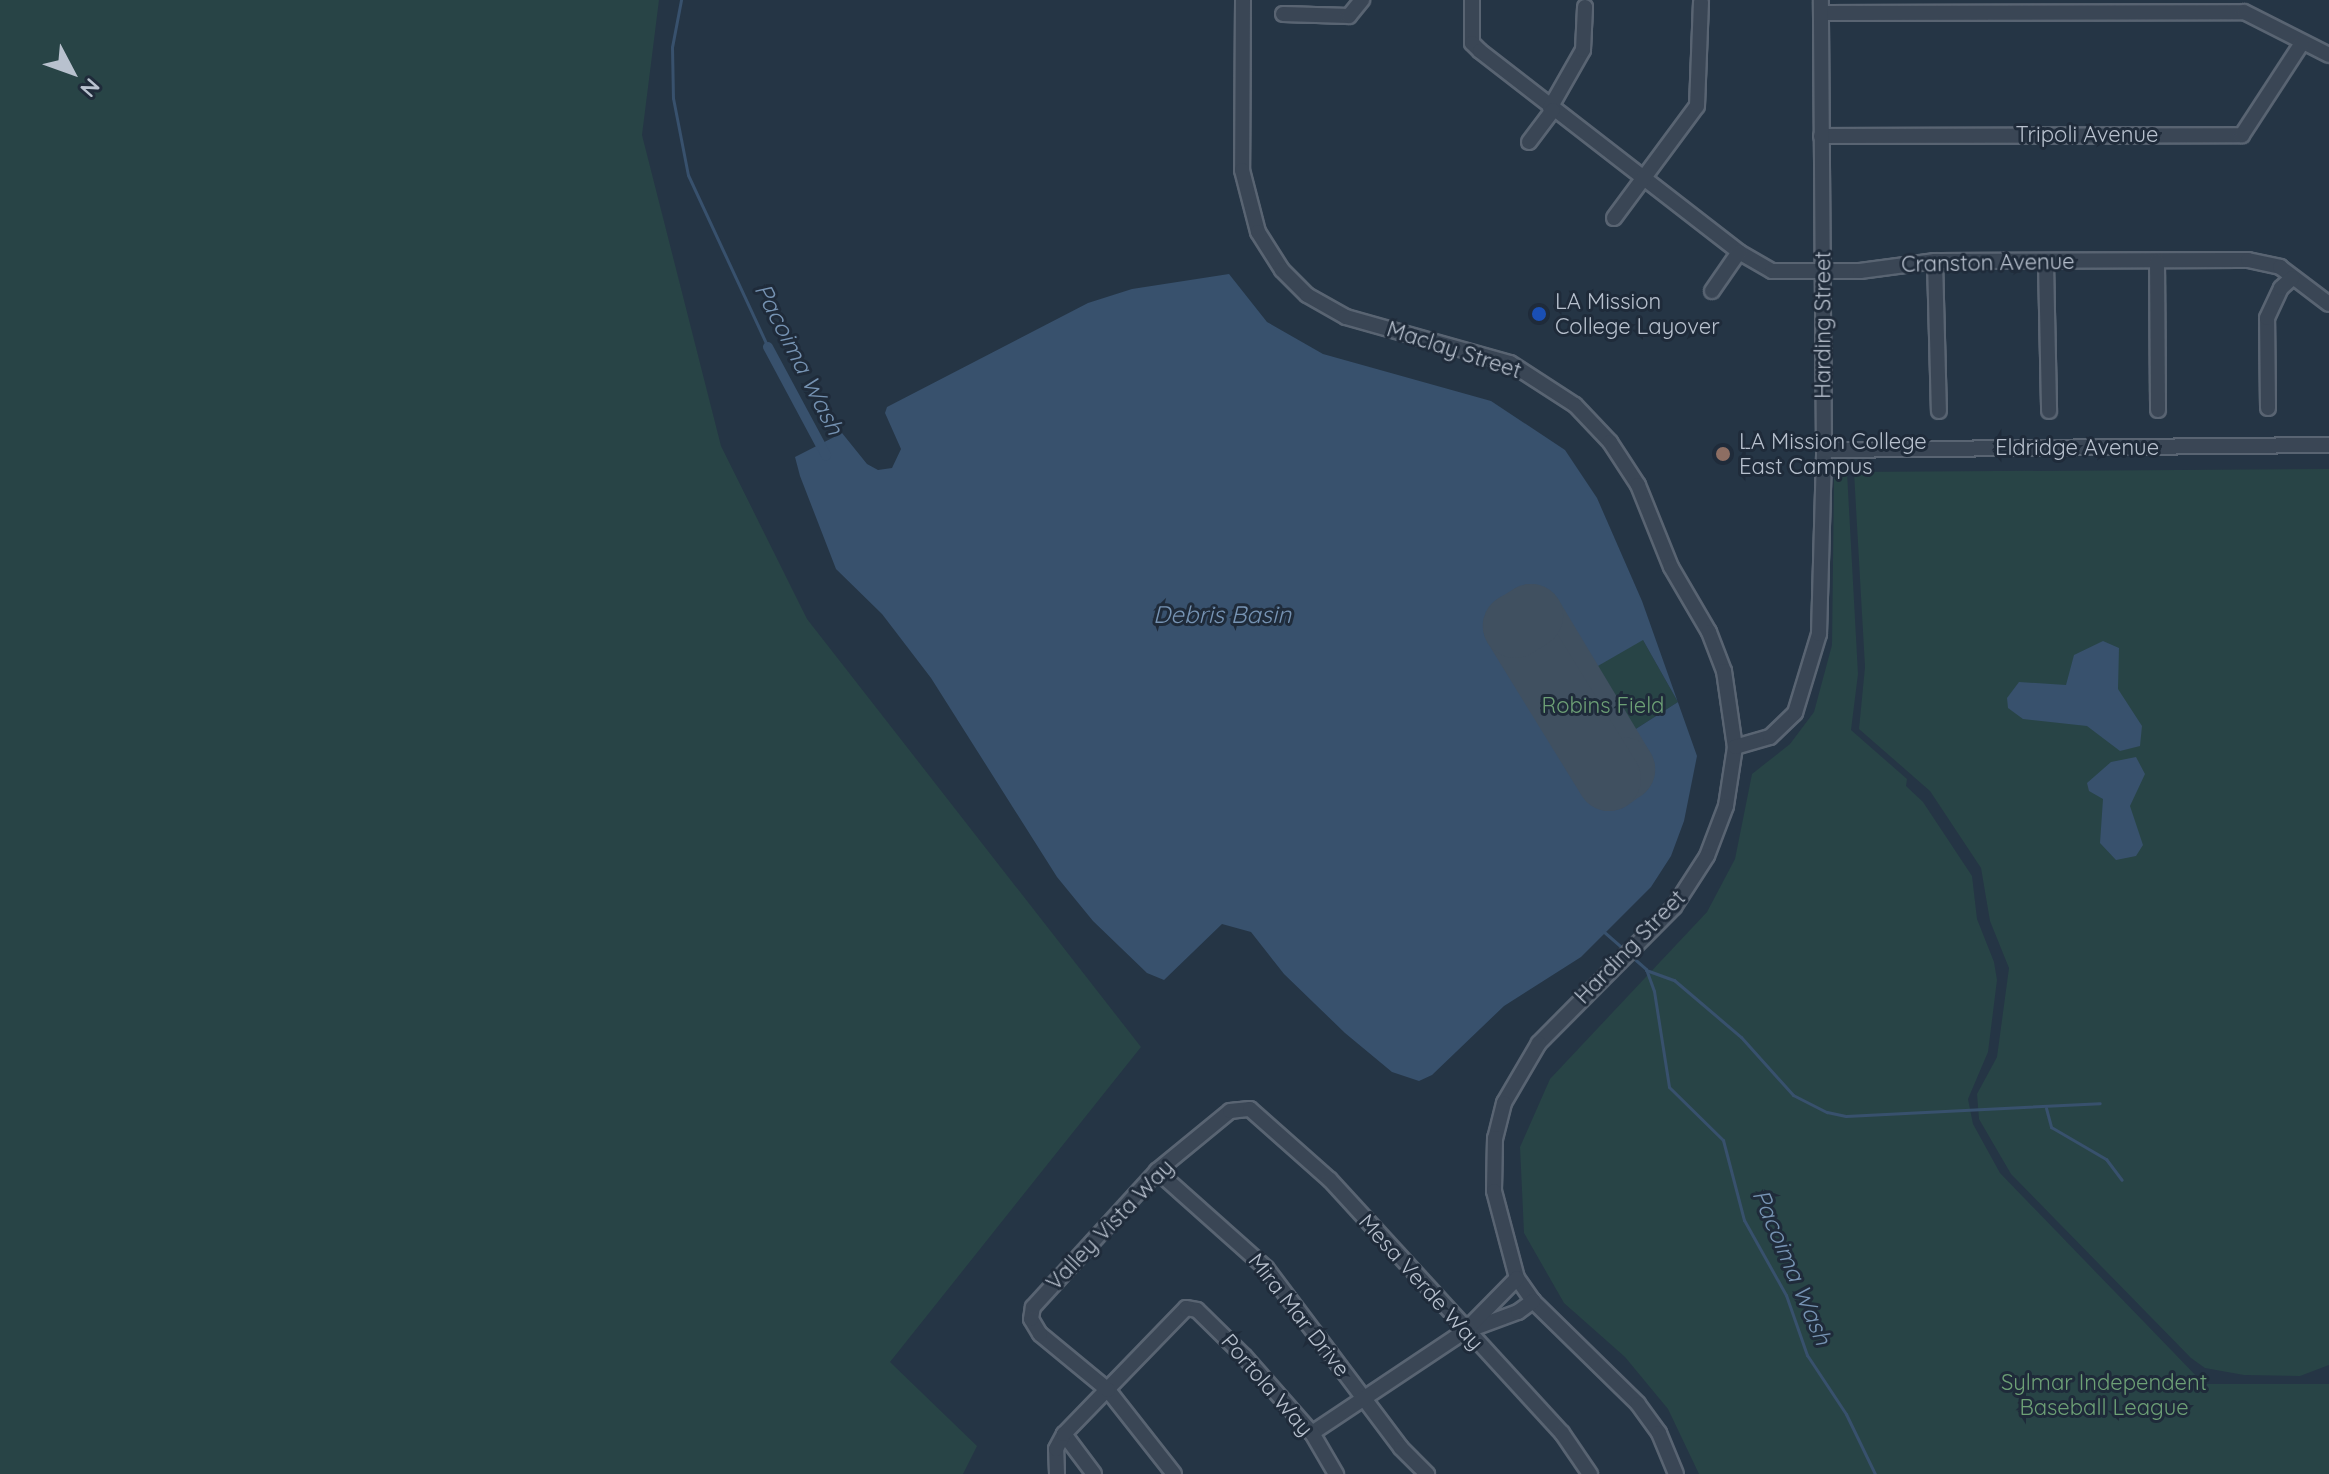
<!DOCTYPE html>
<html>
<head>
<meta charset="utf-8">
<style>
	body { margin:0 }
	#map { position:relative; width:2329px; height:1474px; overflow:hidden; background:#253545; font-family:Quicksand,sans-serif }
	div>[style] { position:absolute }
	.green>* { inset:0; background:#284446 }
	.water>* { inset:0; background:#38516d }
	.stream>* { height:3px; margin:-1.5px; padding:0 1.5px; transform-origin:1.5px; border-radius:1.5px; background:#38516d }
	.canal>* { height:10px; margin:-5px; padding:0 5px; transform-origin:5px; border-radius:5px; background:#38516d }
	.runway>* { height:64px; margin:-32px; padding:0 32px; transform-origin:32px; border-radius:32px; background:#405060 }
	.roads { filter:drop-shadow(2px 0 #596472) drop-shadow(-2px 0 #596472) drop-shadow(0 2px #596472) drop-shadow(0 -2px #596472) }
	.minor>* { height:14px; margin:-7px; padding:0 7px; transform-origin:7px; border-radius:7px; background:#3a4655 }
	.dots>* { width:22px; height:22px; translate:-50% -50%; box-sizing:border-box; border:4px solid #1f2b3a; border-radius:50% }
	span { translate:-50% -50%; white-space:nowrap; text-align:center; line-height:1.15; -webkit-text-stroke:6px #1f2b3a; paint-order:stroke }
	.street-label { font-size:22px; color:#b8c1ce }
	.poi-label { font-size:22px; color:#b8c1ce }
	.left { translate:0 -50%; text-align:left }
	.park-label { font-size:22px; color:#6da076 }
	.water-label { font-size:24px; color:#7693b3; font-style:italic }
	.north { position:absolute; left:32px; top:32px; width:80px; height:80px; -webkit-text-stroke:6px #1f2b3a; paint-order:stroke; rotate:131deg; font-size:22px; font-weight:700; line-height:32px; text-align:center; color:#b8c1ce }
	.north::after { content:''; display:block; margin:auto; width:28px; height:36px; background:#b8c1ce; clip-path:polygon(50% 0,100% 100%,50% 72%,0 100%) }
</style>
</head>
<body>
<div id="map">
	<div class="green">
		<i style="clip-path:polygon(0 0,659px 0,642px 135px,721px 446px,807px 619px,1141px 1047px,890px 1362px,977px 1446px,963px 1474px,0 1474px)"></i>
		<i style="clip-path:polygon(2329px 469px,2329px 1365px,2300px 1376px,2244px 1375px,2205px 1368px,2191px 1358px,2011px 1174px,1979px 1119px,1977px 1094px,1997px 1057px,2009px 968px,1990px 921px,1981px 868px,1930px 791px,1859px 729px,1865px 667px,1854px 472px)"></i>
		<i style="clip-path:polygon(1847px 472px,1858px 674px,1851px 730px,1907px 779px,1906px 786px,1923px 802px,1972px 876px,1977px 919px,1994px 962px,1997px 980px,1988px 1052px,1968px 1099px,1973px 1124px,2000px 1173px,2204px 1384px,2329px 1384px,2329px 1474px,1699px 1474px,1668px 1409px,1625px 1357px,1564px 1303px,1524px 1233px,1520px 1147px,1550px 1079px,1707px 912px,1735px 859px,1752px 774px,1790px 744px,1814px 712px,1832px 645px,1834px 479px)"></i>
		<i style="clip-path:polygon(1543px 603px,1643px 640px,1678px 702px,1617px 741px,1634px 771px,1602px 792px,1502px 626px)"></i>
	</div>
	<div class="water">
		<i style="clip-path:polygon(evenodd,1229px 274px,1267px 322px,1323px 354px,1491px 401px,1565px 450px,1597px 498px,1642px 601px,1697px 756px,1684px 821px,1671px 856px,1651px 887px,1581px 957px,1504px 1006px,1432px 1075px,1419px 1081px,1392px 1072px,1345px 1033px,1284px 974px,1251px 932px,1222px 924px,1164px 980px,1147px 973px,1093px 921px,1057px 877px,931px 678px,882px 614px,836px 569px,800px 476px,795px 457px,842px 433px,867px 464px,878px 470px,892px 468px,901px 449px,885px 413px,887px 407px,1088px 303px,1132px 289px,1229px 274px,1543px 604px,1584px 674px,1643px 640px,1678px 702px,1617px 741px,1634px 770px,1602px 792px,1503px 627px,1543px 604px)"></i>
		<i style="clip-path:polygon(2103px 641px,2119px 648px,2118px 689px,2142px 726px,2140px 746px,2120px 751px,2087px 726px,2023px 719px,2008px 708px,2007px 698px,2019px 682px,2066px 685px,2074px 655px)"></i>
		<i style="clip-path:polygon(2136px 757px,2145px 774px,2130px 806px,2143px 845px,2136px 856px,2116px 860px,2100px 843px,2103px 799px,2089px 791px,2087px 783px,2111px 762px)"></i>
	</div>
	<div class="stream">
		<i style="left:681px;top:0;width:48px;rotate:100.8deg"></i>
		<i style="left:672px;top:47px;width:51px;rotate:88.9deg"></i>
		<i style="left:673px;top:98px;width:78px;rotate:79deg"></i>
		<i style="left:688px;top:175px;width:190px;rotate:65.1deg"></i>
		<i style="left:1603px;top:931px;width:29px;rotate:41deg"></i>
		<i style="left:1630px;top:955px;width:21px;rotate:41deg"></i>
		<i style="left:1646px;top:969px;width:23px;rotate:70deg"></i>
		<i style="left:1654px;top:991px;width:97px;rotate:81.1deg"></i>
		<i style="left:1669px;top:1087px;width:76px;rotate:44.5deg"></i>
		<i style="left:1723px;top:1140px;width:83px;rotate:75.3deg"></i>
		<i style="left:1744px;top:1220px;width:86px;rotate:60.8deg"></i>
		<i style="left:1786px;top:1295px;width:64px;rotate:70.7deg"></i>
		<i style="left:1807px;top:1355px;width:71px;rotate:56.5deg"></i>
		<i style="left:1846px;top:1414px;width:67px;rotate:64.2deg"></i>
		<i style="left:1646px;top:970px;width:30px;rotate:20deg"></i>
		<i style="left:1674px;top:980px;width:88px;rotate:40.4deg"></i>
		<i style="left:1741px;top:1037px;width:78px;rotate:48.1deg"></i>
		<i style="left:1793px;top:1095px;width:38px;rotate:27deg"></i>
		<i style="left:1827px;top:1112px;width:19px;rotate:12deg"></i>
		<i style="left:1846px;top:1116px;width:254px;rotate:-2.9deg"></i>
		<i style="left:2046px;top:1108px;width:20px;rotate:75deg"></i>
		<i style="left:2051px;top:1127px;width:64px;rotate:30.2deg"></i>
		<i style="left:2106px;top:1159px;width:26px;rotate:53deg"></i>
	</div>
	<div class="canal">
		<i style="left:768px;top:347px;width:123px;rotate:61.8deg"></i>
	</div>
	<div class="runway">
		<i style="left:1531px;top:616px;width:179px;rotate:59deg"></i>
		<i style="left:1623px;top:769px;width:17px;rotate:144deg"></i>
		<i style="left:1609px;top:779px;width:180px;rotate:-121.6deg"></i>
		<i style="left:1515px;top:626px;width:19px;rotate:-32deg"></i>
	</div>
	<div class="roads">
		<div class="minor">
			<i style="left:1243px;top:0;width:170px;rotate:90.3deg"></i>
			<i style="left:1242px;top:170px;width:64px;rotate:75.5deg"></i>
			<i style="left:1258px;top:232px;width:45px;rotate:57.7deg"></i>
			<i style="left:1282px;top:270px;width:35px;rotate:45deg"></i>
			<i style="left:1307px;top:295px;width:45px;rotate:29.4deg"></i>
			<i style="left:1346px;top:317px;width:170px;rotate:15.7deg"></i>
			<i style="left:1510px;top:363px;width:77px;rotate:32.9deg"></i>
			<i style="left:1575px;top:405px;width:51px;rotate:46.6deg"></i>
			<i style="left:1610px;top:442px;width:51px;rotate:56.9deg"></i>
			<i style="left:1638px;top:485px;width:88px;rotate:68.1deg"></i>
			<i style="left:1671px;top:567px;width:75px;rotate:59.7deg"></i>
			<i style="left:1709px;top:632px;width:42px;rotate:69deg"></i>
			<i style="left:1724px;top:671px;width:77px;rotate:81.8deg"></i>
			<i style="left:1735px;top:747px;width:60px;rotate:98.7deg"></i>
			<i style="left:1726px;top:806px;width:53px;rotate:110.8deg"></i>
			<i style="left:1707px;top:856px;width:61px;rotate:122.9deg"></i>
			<i style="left:1674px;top:907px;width:192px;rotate:134.8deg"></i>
			<i style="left:1539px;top:1043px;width:69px;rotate:120.3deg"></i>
			<i style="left:1504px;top:1103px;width:36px;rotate:104deg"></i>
			<i style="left:1495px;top:1138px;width:53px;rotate:91.1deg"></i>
			<i style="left:1494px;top:1191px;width:90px;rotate:75.2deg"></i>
			<i style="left:1517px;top:1278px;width:28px;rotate:55deg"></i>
			<i style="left:1533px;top:1301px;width:147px;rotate:44.4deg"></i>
			<i style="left:1638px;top:1404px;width:36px;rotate:54deg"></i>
			<i style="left:1659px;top:1433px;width:44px;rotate:67.5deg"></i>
			<i style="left:1472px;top:0;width:43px;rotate:90deg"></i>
			<i style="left:1472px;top:43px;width:11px;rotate:45deg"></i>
			<i style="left:1480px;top:51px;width:328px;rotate:37.8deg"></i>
			<i style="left:1739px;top:252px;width:38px;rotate:30deg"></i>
			<i style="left:1772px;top:271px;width:88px"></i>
			<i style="left:1860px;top:271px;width:76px;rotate:-7.6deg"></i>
			<i style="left:1935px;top:261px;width:313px;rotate:-0.2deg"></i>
			<i style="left:2248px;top:260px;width:33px;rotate:12deg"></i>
			<i style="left:2280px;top:267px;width:61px;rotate:37.1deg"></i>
			<i style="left:1821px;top:13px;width:423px;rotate:-0.1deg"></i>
			<i style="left:2244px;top:12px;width:95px;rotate:26.8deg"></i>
			<i style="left:1283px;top:14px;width:66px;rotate:1.7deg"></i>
			<i style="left:1349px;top:16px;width:21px;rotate:-51deg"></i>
			<i style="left:1550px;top:108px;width:67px;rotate:-60.4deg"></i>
			<i style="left:1583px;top:50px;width:43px;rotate:-87.3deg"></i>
			<i style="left:1821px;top:136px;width:421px;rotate:-0.1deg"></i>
			<i style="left:2242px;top:135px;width:110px;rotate:-56.9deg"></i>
			<i style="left:1529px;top:142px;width:40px;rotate:-53deg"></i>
			<i style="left:1614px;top:218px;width:139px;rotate:-53.5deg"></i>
			<i style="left:1697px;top:106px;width:104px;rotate:-87.8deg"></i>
			<i style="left:1935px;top:261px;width:150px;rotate:88.5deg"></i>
			<i style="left:2157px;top:261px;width:149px;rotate:89.6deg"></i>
			<i style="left:2046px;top:263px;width:148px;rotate:88.8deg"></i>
			<i style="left:1712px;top:291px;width:47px;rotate:-55.3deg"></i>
			<i style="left:2268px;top:408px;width:90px;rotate:-90.6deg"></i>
			<i style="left:2267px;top:318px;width:33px;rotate:-65deg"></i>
			<i style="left:2281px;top:288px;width:15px;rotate:-42deg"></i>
			<i style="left:1824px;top:450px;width:505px;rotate:-0.57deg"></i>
			<i style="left:1735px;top:747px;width:36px;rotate:-16deg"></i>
			<i style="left:1770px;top:737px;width:35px;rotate:-44deg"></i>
			<i style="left:1795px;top:713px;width:83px;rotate:-73.1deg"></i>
			<i style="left:1819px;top:634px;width:184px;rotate:-88.4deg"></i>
			<i style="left:1824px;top:450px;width:450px;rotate:-90.4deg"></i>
			<i style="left:1157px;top:1171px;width:146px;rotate:41.7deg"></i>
			<i style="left:1266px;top:1268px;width:225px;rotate:53.1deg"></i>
			<i style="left:1401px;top:1448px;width:37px;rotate:45deg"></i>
			<i style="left:1469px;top:1330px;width:52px;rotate:-20.2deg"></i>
			<i style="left:1518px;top:1312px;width:19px;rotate:-36deg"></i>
			<i style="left:1312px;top:1433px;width:184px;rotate:-33.7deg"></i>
			<i style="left:1465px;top:1331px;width:74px;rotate:-45.5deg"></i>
			<i style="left:1064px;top:1434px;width:50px;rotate:53.1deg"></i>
			<i style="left:1057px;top:1474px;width:25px;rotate:-92deg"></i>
			<i style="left:1056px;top:1449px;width:17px;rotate:-62deg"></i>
			<i style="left:1064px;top:1434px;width:175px;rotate:-45.9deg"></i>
			<i style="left:1186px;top:1308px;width:11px;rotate:10deg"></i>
			<i style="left:1197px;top:1310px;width:66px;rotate:44.4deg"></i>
			<i style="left:1244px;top:1356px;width:103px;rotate:48.6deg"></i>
			<i style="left:1312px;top:1433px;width:48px;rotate:59.7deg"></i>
			<i style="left:1174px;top:1474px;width:107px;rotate:-128.2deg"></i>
			<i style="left:1108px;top:1390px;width:88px;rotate:-140.5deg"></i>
			<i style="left:1040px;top:1334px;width:17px;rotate:-121deg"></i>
			<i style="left:1031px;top:1319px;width:12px;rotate:-81deg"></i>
			<i style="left:1033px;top:1307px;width:184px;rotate:-47.6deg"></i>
			<i style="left:1157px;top:1171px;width:94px;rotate:-39.4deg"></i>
			<i style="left:1230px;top:1111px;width:20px;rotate:-6deg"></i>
			<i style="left:1250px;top:1109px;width:107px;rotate:41.6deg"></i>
			<i style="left:1330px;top:1180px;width:343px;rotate:47.5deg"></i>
			<i style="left:1562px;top:1433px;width:50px;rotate:55.7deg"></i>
		</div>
	</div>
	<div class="dots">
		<i style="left:1539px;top:314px;background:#1a4fb4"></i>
		<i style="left:1723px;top:454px;background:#8d6e63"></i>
	</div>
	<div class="street-label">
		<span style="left:2087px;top:135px">Tripoli Avenue</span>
		<span style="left:1988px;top:263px;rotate:-1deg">Cranston Avenue</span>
		<span style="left:1823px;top:325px;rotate:-90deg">Harding Street</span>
		<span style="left:1454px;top:350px;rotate:18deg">Maclay Street</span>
		<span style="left:2077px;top:448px">Eldridge Avenue</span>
		<span style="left:1630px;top:947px;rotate:-46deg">Harding Street</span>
		<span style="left:1110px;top:1225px;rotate:-46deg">Valley Vista Way</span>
		<span style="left:1421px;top:1282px;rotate:48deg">Mesa Verde Way</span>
		<span style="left:1299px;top:1315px;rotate:52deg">Mira Mar Drive</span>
		<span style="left:1267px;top:1385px;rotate:49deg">Portola Way</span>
	</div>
	<div class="poi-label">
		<span class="left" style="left:1555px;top:314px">LA Mission<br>College Layover</span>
		<span class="left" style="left:1739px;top:454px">LA Mission College<br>East Campus</span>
	</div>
	<div class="park-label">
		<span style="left:1603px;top:706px">Robins Field</span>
		<span style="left:2104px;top:1395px">Sylmar Independent<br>Baseball League</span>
	</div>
	<div class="water-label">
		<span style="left:799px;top:359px;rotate:63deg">Pacoima Wash</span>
		<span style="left:1222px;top:615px">Debris Basin</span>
		<span style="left:1792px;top:1267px;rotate:67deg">Pacoima Wash</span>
	</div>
	<div class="north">N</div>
</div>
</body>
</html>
